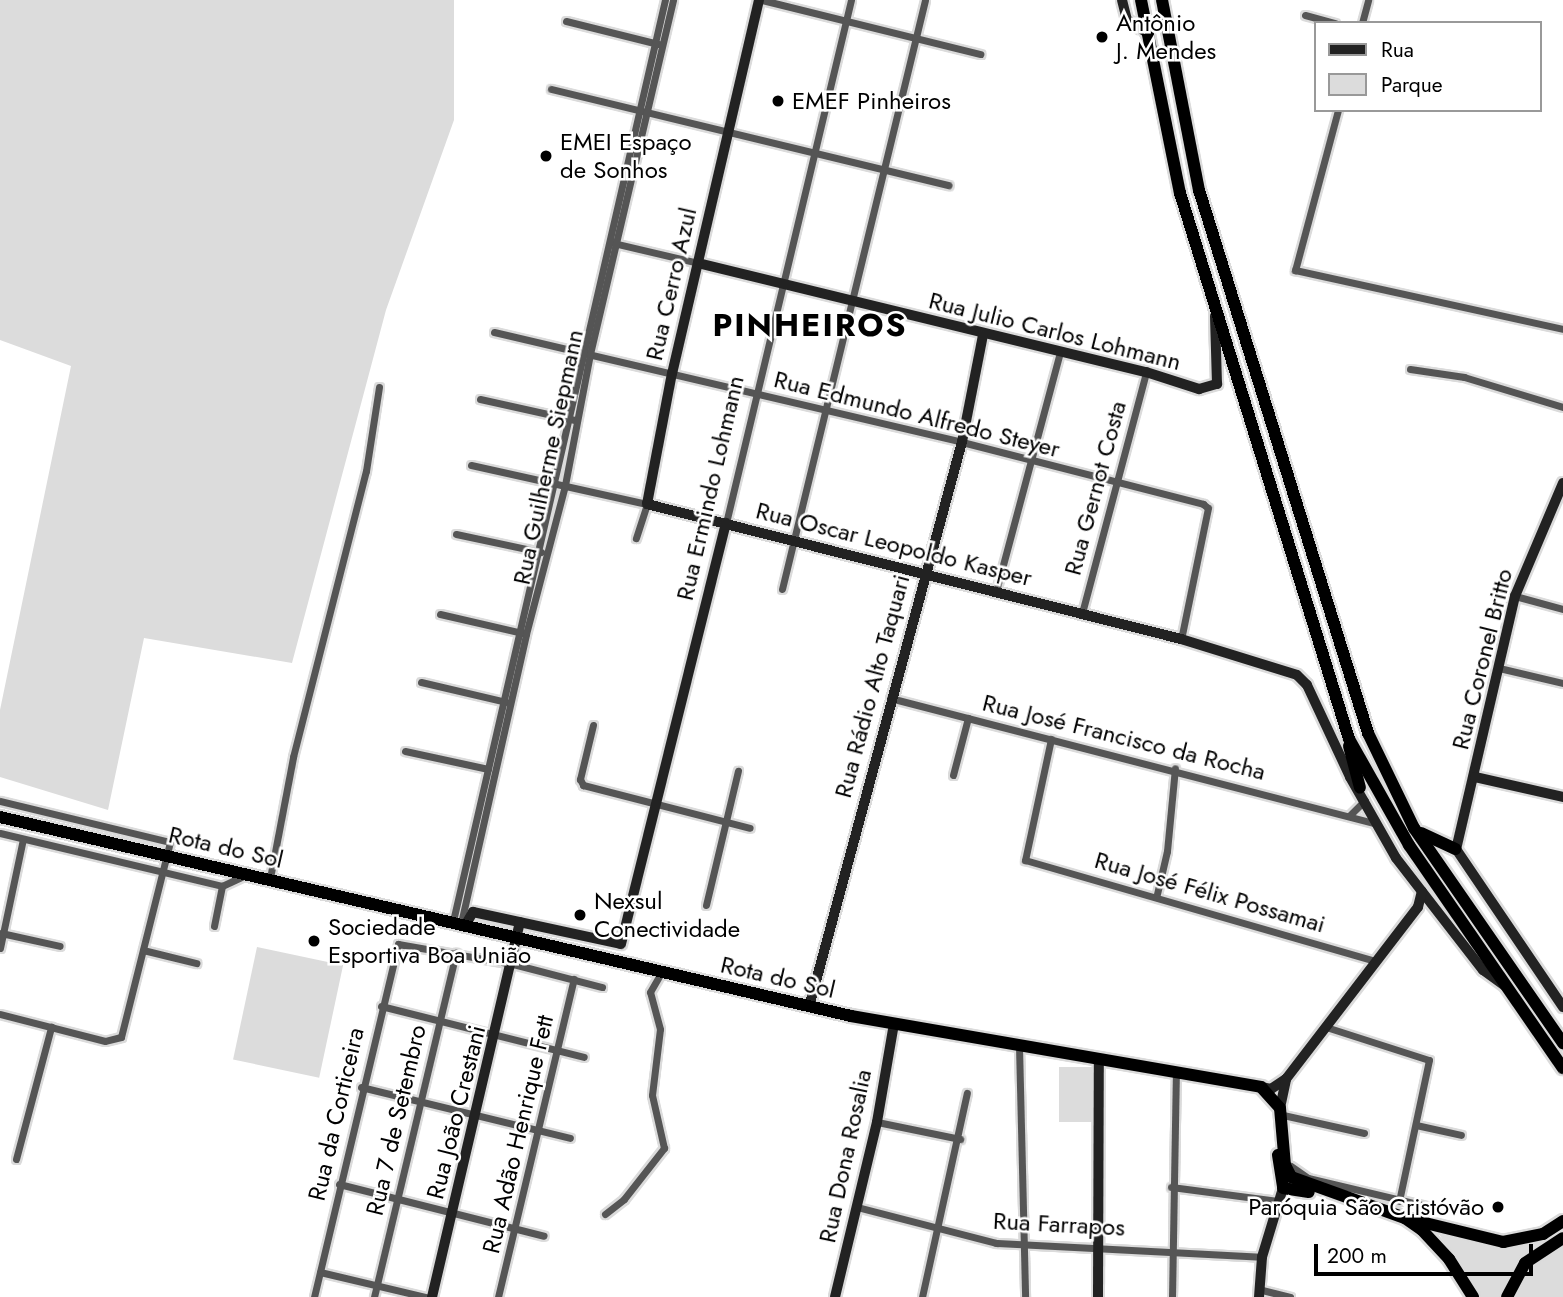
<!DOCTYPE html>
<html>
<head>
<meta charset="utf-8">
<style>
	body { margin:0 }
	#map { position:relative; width:1563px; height:1297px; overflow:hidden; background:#fff; font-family:Jost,sans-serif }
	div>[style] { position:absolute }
	.green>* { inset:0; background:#dcdcdc; transform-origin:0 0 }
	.roads { filter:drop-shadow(2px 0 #dbdbdb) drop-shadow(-2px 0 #dbdbdb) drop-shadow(0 2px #dbdbdb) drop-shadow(0 -2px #dbdbdb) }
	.street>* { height:7px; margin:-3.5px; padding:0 3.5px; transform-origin:3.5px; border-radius:3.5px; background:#555 }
	.secondary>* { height:10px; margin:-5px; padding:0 5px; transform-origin:5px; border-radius:5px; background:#222 }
	.highway>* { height:12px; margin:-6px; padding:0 6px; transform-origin:6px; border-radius:6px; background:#000 }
	.dots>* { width:19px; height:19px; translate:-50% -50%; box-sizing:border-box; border:4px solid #fff; border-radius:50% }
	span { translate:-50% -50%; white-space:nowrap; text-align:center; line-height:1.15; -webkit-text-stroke:5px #fff; paint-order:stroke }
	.poi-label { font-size:24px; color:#000 }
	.left { translate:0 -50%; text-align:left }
	.right { translate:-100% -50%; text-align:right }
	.street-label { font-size:24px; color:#000 }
	.district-label { font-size:32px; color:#000; font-weight:700; letter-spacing:2px }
	.legend { position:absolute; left:1314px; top:21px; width:228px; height:91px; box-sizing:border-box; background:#fff; border:2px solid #999; margin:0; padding:9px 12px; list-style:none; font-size:21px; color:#000 }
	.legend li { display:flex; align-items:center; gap:14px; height:35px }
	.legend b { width:35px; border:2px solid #999 }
	.scale { position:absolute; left:1314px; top:1244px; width:219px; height:32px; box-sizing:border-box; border:4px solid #000; border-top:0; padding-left:9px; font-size:21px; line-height:24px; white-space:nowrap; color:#000; -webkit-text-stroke:5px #fff; paint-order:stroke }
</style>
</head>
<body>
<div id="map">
	<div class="green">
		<i style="clip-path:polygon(0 0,454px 0,454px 120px,386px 310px,292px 663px,144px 638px,108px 810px,0 777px,0 710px,71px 366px,0 340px)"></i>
		<i style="left:257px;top:947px;width:88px;height:115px;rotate:12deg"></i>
		<i style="left:1059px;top:1067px;width:35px;height:55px"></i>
		<i style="clip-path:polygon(1563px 1227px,1563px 1235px,1551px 1239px,1504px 1297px,1479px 1297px,1437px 1231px,1506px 1247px,1532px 1243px)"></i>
		<i style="clip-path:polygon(1563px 1244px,1563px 1297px,1512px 1297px,1528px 1268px)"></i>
	</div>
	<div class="roads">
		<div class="street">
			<i style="left:762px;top:0;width:225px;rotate:13.9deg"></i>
			<i style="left:1305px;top:15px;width:31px;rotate:15deg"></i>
			<i style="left:566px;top:21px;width:95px;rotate:14deg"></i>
			<i style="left:1362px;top:23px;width:24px;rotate:-75deg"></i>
			<i style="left:551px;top:89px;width:409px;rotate:13.6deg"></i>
			<i style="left:1338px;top:110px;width:166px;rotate:105deg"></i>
			<i style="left:1295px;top:270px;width:274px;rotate:12.4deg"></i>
			<i style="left:613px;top:243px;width:87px;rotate:13.2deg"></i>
			<i style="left:494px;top:332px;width:481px;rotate:13.2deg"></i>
			<i style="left:962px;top:442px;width:249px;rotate:14.4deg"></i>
			<i style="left:1203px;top:504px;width:6px;rotate:39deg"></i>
			<i style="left:1208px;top:508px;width:134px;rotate:101.6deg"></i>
			<i style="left:1410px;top:369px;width:55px;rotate:8.4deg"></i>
			<i style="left:1464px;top:377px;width:103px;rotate:16.9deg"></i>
			<i style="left:480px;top:399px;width:97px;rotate:12.5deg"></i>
			<i style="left:471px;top:465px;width:180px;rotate:12.5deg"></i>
			<i style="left:647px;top:504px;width:36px;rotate:108deg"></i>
			<i style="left:726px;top:523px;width:538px;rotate:-76.56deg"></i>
			<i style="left:456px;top:534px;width:87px;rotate:12deg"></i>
			<i style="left:782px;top:589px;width:606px;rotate:-76.35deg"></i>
			<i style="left:996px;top:591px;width:247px;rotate:-75deg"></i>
			<i style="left:1515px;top:596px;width:50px;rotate:15.2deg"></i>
			<i style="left:1082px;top:613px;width:249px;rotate:-75.1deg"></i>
			<i style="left:440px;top:614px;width:84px;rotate:13deg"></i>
			<i style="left:1499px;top:668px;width:66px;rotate:13.2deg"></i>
			<i style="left:421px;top:682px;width:87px;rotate:13.2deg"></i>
			<i style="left:890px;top:698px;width:500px;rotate:14.5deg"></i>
			<i style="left:593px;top:725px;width:56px;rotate:103.5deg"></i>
			<i style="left:580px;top:779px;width:7px;rotate:63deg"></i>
			<i style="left:583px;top:785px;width:172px;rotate:14.4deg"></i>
			<i style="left:1051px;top:739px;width:124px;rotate:102.1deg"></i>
			<i style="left:1025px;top:860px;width:365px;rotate:16.1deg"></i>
			<i style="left:405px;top:751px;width:85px;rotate:12.2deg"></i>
			<i style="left:953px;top:775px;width:59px;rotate:-75.3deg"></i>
			<i style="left:0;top:801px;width:175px;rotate:13.6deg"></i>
			<i style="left:170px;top:842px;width:201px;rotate:104.1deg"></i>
			<i style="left:121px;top:1037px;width:16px;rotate:166deg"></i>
			<i style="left:105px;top:1041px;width:108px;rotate:-165.6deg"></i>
			<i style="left:1350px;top:815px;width:21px;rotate:-45deg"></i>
			<i style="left:0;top:833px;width:228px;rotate:13.4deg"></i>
			<i style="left:222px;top:886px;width:26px;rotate:-25deg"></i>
			<i style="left:270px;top:878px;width:123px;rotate:-79.2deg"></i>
			<i style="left:293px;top:757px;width:295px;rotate:-75.7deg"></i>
			<i style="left:366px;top:471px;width:85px;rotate:-81.2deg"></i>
			<i style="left:1157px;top:894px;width:44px;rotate:-76.9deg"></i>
			<i style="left:1167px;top:851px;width:83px;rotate:-84.5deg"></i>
			<i style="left:706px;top:905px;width:138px;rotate:-76.6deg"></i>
			<i style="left:453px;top:921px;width:945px;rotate:-77.04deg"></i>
			<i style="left:461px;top:923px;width:296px;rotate:-77.3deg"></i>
			<i style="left:526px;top:634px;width:154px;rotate:-75.3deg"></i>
			<i style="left:565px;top:485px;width:133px;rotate:-79.2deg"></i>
			<i style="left:590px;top:354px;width:364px;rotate:-76.8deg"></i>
			<i style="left:214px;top:926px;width:41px;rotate:-78.7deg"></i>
			<i style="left:1px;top:933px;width:60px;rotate:12.4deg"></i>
			<i style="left:0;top:948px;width:111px;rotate:-78.1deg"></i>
			<i style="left:143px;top:950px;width:55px;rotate:13.8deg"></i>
			<i style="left:381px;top:1006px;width:209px;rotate:14.1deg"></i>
			<i style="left:1326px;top:1027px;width:108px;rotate:17.8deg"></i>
			<i style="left:1429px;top:1060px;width:144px;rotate:102deg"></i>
			<i style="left:1019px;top:1046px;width:251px;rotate:88.6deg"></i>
			<i style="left:361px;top:1087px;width:215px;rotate:13.7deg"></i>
			<i style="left:1283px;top:1115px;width:83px;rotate:12.5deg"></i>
			<i style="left:877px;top:1122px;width:85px;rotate:11.6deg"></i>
			<i style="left:1416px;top:1125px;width:46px;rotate:12.5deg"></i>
			<i style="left:16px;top:1159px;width:137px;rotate:-75.1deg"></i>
			<i style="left:1291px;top:1166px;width:21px;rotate:35deg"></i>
			<i style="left:1308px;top:1178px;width:121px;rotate:13.3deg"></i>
			<i style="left:339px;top:1184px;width:211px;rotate:14.2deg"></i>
			<i style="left:1171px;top:1187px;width:108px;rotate:7.5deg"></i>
			<i style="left:857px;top:1207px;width:144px;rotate:14.5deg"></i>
			<i style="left:996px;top:1243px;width:266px;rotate:3deg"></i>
			<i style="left:605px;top:1214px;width:24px;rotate:-38deg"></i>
			<i style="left:624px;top:1199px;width:65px;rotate:-51.9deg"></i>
			<i style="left:664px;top:1148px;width:54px;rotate:-102.8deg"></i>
			<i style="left:652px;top:1095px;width:66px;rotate:-83.1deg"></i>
			<i style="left:660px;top:1029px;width:38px;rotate:-105deg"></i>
			<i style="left:650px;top:992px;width:24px;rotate:-60deg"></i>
			<i style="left:320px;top:1272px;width:109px;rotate:13.3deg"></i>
			<i style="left:1258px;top:1289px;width:33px;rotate:14deg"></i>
			<i style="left:314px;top:1297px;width:363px;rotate:-76.6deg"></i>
			<i style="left:398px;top:944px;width:117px;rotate:9.9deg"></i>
			<i style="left:513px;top:964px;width:92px;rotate:14.5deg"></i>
			<i style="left:374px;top:1297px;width:354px;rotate:-76.6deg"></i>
			<i style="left:498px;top:1297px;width:327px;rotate:-76.6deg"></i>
			<i style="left:922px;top:1297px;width:209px;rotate:-77.6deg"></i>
			<i style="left:1172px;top:1297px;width:224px;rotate:-89deg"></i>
		</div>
		<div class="secondary">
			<i style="left:759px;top:0;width:383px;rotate:103.1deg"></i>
			<i style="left:672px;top:373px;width:133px;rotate:100.8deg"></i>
			<i style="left:647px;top:504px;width:551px;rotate:14.19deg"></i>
			<i style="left:1181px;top:639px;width:121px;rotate:17.2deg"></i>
			<i style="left:1297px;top:675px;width:14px;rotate:45deg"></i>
			<i style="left:1307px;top:685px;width:102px;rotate:64.9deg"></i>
			<i style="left:1350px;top:777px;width:93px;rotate:60.4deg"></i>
			<i style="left:1396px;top:858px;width:142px;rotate:52.2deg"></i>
			<i style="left:1483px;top:970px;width:29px;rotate:36deg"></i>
			<i style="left:1122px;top:0;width:21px;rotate:76deg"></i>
			<i style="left:1127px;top:20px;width:22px;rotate:32deg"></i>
			<i style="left:698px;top:263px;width:461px;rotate:13.7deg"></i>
			<i style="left:1146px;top:372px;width:56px;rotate:17.8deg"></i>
			<i style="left:1199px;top:389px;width:19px;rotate:-16deg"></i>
			<i style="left:1217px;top:384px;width:68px;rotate:-91.7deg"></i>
			<i style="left:1563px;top:483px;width:123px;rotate:113deg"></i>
			<i style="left:1515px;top:596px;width:260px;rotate:103.1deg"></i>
			<i style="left:1456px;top:849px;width:191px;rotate:55.9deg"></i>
			<i style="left:1475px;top:777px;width:90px;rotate:12.8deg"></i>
			<i style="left:466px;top:924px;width:14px;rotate:-60deg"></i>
			<i style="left:473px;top:912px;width:151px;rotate:12.2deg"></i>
			<i style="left:621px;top:944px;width:434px;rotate:-76deg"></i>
			<i style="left:809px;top:1007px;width:585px;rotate:-74.85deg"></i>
			<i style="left:962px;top:442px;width:109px;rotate:-78.9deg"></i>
			<i style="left:1261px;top:1087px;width:10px;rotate:11deg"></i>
			<i style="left:1271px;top:1089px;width:18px;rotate:-34deg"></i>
			<i style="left:1286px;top:1079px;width:217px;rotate:-52.5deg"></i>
			<i style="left:1418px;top:907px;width:16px;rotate:-76deg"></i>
			<i style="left:1280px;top:1108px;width:30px;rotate:-78deg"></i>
			<i style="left:432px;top:1297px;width:385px;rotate:-76.8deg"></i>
			<i style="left:835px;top:1297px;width:180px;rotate:-76.5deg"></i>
			<i style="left:877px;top:1122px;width:99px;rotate:-80.2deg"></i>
			<i style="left:1098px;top:1297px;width:237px;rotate:-89.8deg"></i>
			<i style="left:1259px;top:1297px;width:40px;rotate:-85.7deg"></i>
			<i style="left:1262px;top:1257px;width:72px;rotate:-73.1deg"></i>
		</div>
		<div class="highway">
			<i style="left:1141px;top:0;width:197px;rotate:78.6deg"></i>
			<i style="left:1180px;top:193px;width:572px;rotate:72.8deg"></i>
			<i style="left:1349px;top:739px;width:122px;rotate:60.5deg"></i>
			<i style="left:1409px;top:845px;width:271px;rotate:55.4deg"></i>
			<i style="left:1162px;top:0;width:194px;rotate:79deg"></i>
			<i style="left:1199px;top:190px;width:569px;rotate:72.71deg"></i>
			<i style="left:1368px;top:733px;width:106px;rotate:64.2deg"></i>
			<i style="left:1414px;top:828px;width:262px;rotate:55.3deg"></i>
			<i style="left:1349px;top:746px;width:43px;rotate:75.3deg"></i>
			<i style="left:0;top:817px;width:874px;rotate:13.16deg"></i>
			<i style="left:851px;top:1016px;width:416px;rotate:9.8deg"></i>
			<i style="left:1261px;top:1087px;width:28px;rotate:48deg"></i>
			<i style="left:1280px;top:1108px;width:57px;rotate:85deg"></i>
			<i style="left:1285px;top:1165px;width:13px;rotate:63deg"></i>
			<i style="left:1291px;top:1177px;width:121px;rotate:19.8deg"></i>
			<i style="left:1405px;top:1218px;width:21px;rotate:35deg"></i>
			<i style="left:1422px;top:1230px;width:40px;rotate:47deg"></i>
			<i style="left:1449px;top:1259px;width:45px;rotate:57.7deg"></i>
			<i style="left:1421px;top:833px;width:38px;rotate:25deg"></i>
			<i style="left:1278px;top:1155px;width:33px;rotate:81deg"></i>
			<i style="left:1283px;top:1188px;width:26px;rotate:9deg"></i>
			<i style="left:1413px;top:1220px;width:93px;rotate:13.7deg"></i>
			<i style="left:1503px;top:1242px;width:41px;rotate:-11.3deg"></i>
			<i style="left:1543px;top:1234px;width:24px;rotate:-33deg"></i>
			<i style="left:1507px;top:1297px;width:38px;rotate:-62deg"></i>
			<i style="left:1525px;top:1263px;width:45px;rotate:-33.3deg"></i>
		</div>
	</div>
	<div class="dots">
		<i style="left:1102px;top:37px;background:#000"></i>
		<i style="left:778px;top:101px;background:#000"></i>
		<i style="left:546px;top:156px;background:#000"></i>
		<i style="left:580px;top:915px;background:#000"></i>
		<i style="left:314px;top:941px;background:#000"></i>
		<i style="left:1498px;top:1207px;background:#000"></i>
	</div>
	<div class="poi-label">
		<span class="left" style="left:1116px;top:37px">Antônio<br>J. Mendes</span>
		<span class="left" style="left:792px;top:101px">EMEF Pinheiros</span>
		<span class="left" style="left:560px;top:156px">EMEI Espaço<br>de Sonhos</span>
		<span class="left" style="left:594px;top:915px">Nexsul<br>Conectividade</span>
		<span class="left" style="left:328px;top:941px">Sociedade<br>Esportiva Boa União</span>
		<span class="right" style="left:1484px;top:1207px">Paróquia São Cristóvão</span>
	</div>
	<div class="street-label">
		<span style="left:671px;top:284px;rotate:-77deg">Rua Cerro Azul</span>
		<span style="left:1055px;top:331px;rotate:14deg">Rua Julio Carlos Lohmann</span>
		<span style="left:917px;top:414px;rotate:14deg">Rua Edmundo Alfredo Steyer</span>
		<span style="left:548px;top:457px;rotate:-78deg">Rua Guilherme Siepmann</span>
		<span style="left:710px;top:488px;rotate:-77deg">Rua Ermindo Lohmann</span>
		<span style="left:1095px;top:488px;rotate:-75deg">Rua Gernot Costa</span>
		<span style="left:894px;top:544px;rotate:14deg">Rua Oscar Leopoldo Kasper</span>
		<span style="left:1482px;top:659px;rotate:-76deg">Rua Coronel Britto</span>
		<span style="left:872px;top:686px;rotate:-75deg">Rua Rádio Alto Taquari</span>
		<span style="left:1124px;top:737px;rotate:14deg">Rua José Francisco da Rocha</span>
		<span style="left:226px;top:847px;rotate:13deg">Rota do Sol</span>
		<span style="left:1210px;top:892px;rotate:16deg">Rua José Félix Possamai</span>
		<span style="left:778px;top:977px;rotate:13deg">Rota do Sol</span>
		<span style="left:456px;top:1112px;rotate:-76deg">Rua João Crestani</span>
		<span style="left:336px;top:1114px;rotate:-77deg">Rua da Corticeira</span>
		<span style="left:396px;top:1120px;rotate:-77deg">Rua 7 de Setembro</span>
		<span style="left:518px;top:1134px;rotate:-77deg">Rua Adão Henrique Fett</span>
		<span style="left:845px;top:1156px;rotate:-78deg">Rua Dona Rosalia</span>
		<span style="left:1059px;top:1224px;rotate:3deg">Rua Farrapos</span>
	</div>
	<div class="district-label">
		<span style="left:810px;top:325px">PINHEIROS</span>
	</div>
	<ul class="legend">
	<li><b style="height:9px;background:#222"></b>Rua</li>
	<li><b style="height:19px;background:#dcdcdc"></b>Parque</li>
	</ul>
	<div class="scale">200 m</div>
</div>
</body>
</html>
